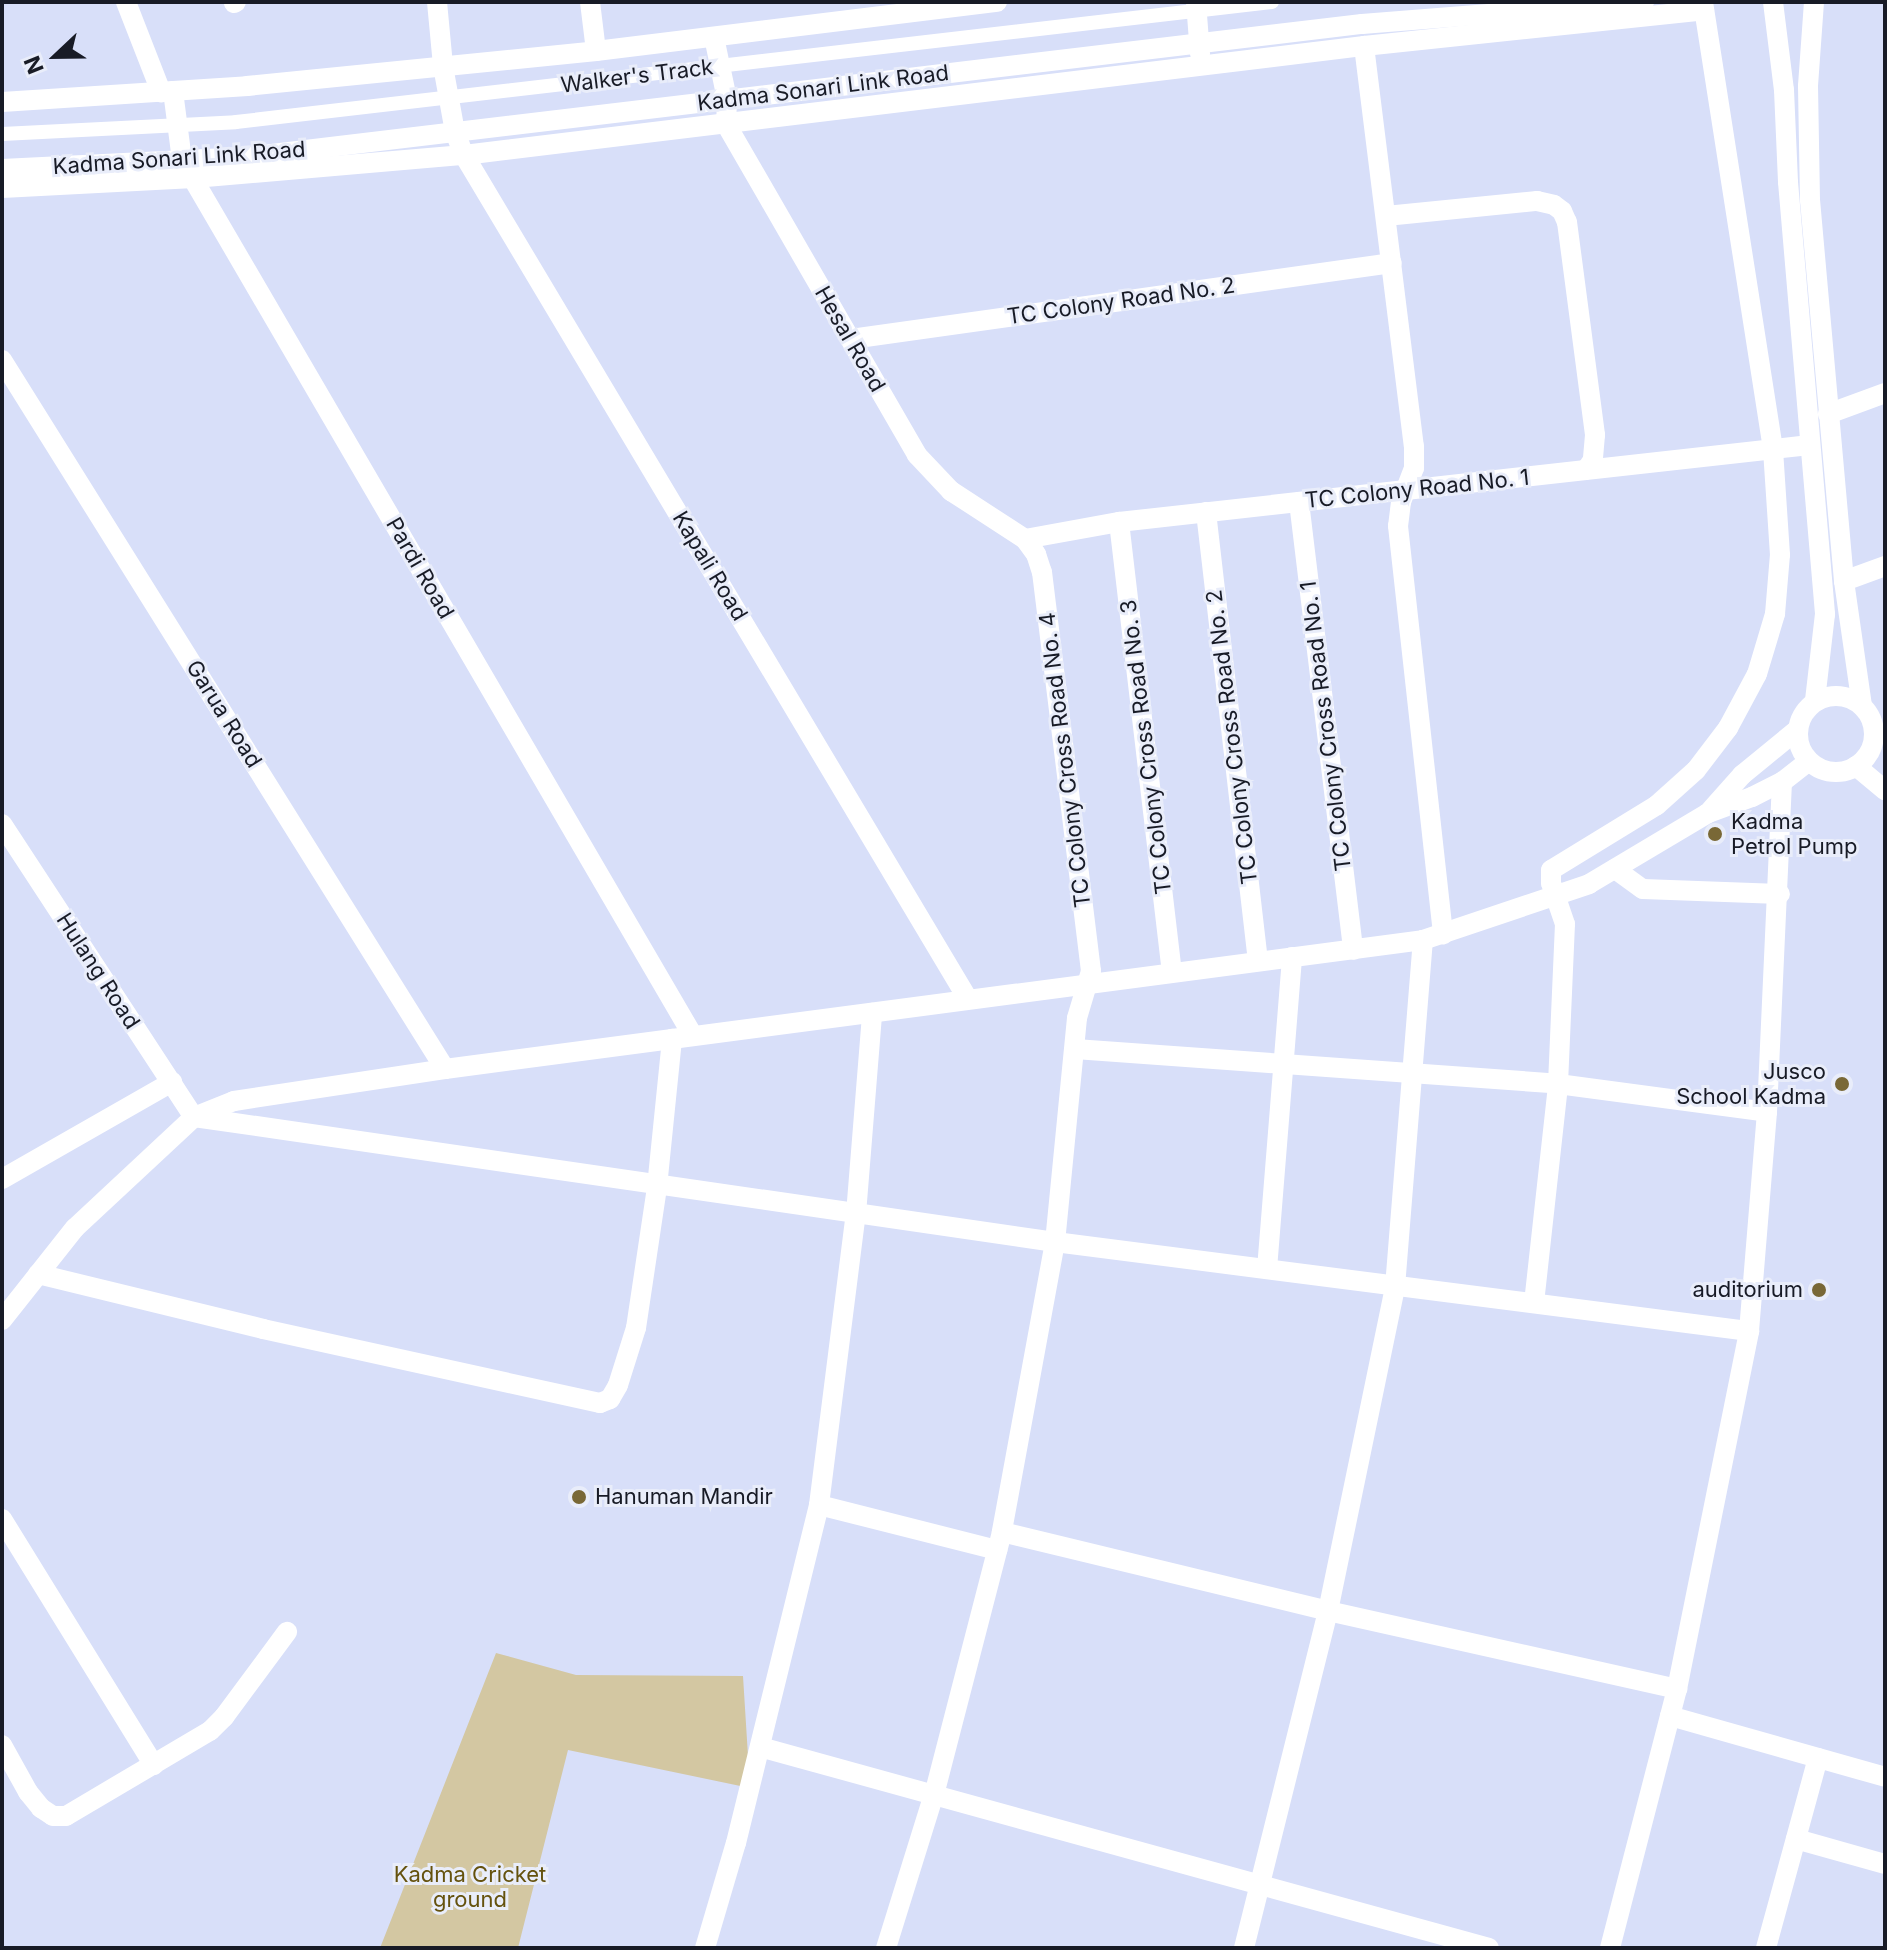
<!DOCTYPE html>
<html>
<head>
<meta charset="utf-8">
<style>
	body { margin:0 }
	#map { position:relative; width:1887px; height:1950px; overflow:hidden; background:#d8dff9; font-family:Inter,sans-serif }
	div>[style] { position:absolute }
	.green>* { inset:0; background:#d3c7a2 }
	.pedestrian>* { height:14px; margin:-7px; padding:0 7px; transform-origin:7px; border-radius:7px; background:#fff }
	.minor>* { height:20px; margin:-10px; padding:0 10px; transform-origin:10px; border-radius:10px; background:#fff }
	.minor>.ring { margin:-10px; padding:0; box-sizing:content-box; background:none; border:20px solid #fff; border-radius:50% }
	.dots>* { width:22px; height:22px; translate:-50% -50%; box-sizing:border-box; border:4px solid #e9edfa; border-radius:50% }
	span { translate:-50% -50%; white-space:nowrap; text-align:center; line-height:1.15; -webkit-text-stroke:6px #e9edfa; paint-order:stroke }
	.street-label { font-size:22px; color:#181b26 }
	.poi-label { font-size:22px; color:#181b26 }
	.left { translate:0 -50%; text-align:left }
	.right { translate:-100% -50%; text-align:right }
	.park-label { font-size:22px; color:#65520e }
	.frame { position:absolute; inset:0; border:4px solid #181b26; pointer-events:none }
	.north { position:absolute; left:16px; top:16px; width:80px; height:80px; -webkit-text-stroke:6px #e9edfa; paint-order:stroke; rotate:248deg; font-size:22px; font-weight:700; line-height:32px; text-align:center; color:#181b26 }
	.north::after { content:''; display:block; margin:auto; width:28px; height:36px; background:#181b26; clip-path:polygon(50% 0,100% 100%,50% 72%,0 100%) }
</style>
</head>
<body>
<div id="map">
	<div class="green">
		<i style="clip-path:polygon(496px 1653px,576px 1675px,743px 1676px,750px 1788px,568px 1750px,518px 1948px,380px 1948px)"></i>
	</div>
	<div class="pedestrian">
		<i style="left:2px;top:134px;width:234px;rotate:-2.9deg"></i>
		<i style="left:236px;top:122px;width:1043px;rotate:-6.61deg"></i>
	</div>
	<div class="minor">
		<i style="left:126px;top:2px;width:97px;rotate:68.7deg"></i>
		<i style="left:437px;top:2px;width:64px;rotate:84.6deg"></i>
		<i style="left:443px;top:66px;width:67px;rotate:79.7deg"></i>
		<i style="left:455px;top:132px;width:25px;rotate:69deg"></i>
		<i style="left:464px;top:155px;width:983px;rotate:59.16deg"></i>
		<i style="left:590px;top:2px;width:49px;rotate:83deg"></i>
		<i style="left:1196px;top:2px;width:52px;rotate:85.6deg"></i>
		<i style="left:1773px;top:2px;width:89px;rotate:82.9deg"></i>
		<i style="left:1784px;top:90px;width:92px;rotate:87.5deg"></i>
		<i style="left:1788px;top:182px;width:434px;rotate:85.1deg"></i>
		<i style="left:1825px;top:614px;width:88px;rotate:96.6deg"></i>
		<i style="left:1814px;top:2px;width:84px;rotate:94.1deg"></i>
		<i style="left:1808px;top:86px;width:114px;rotate:89deg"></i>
		<i style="left:1810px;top:200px;width:383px;rotate:84.9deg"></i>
		<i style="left:1844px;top:581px;width:126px;rotate:81.8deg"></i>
		<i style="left:234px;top:3px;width:2px;rotate:-27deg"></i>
		<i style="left:714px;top:37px;width:63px;rotate:78.2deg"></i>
		<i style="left:727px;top:99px;width:25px;rotate:92deg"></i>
		<i style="left:726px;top:124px;width:382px;rotate:60deg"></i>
		<i style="left:917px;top:455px;width:50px;rotate:46.6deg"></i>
		<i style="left:951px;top:491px;width:88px;rotate:33deg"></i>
		<i style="left:1025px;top:539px;width:19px;rotate:54deg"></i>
		<i style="left:1036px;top:554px;width:19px;rotate:72deg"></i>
		<i style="left:1042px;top:572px;width:402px;rotate:83deg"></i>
		<i style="left:1091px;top:971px;width:49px;rotate:106.6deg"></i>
		<i style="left:1077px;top:1018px;width:225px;rotate:95.6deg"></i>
		<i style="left:1055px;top:1242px;width:295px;rotate:100.4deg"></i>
		<i style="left:1002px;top:1532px;width:271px;rotate:104.5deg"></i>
		<i style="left:934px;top:1794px;width:161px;rotate:107.3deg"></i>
		<i style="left:1364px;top:46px;width:403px;rotate:82.9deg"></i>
		<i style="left:1414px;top:446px;width:22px;rotate:90deg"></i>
		<i style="left:1414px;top:468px;width:36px;rotate:111deg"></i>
		<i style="left:1401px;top:502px;width:24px;rotate:97deg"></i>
		<i style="left:1398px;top:526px;width:411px;rotate:83.7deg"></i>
		<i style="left:173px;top:91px;width:70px;rotate:82.6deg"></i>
		<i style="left:182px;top:160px;width:1014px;rotate:59.74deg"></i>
		<i style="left:2px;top:102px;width:246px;rotate:-3.7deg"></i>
		<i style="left:247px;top:86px;width:351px;rotate:-5.7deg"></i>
		<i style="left:596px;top:51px;width:404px;rotate:-7deg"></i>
		<i style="left:2px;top:169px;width:244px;rotate:-2.8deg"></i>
		<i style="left:246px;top:157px;width:1124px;rotate:-6.8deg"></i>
		<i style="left:1362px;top:24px;width:283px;rotate:-4.5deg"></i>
		<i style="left:2px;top:188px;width:192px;rotate:-3deg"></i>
		<i style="left:194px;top:178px;width:271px;rotate:-4.9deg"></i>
		<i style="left:464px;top:155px;width:907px;rotate:-6.91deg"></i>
		<i style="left:1364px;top:46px;width:342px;rotate:-6deg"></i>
		<i style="left:1386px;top:216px;width:152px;rotate:-5.7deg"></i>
		<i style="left:1537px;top:201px;width:17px;rotate:13deg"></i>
		<i style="left:1554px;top:205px;width:10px;rotate:37deg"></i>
		<i style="left:1562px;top:211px;width:12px;rotate:66deg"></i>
		<i style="left:1567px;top:222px;width:215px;rotate:82.5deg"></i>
		<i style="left:1595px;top:435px;width:25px;rotate:95deg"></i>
		<i style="left:1593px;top:460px;width:12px;rotate:125deg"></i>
		<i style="left:851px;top:339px;width:546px;rotate:-8deg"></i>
		<i style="left:2px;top:360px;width:836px;rotate:58deg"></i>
		<i style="left:1828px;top:414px;width:61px;rotate:-20.2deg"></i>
		<i style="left:1299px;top:502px;width:451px;rotate:83.1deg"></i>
		<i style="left:1206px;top:512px;width:452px;rotate:83.4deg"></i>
		<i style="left:1119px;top:522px;width:452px;rotate:83.3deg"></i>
		<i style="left:1025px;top:539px;width:96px;rotate:-10.3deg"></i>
		<i style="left:1119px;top:522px;width:695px;rotate:-6.36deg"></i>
		<i style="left:1844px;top:581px;width:44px;rotate:-20.1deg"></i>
		<i class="ring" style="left:1798px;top:696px;width:56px;height:56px"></i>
		<i style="left:1856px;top:766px;width:38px;rotate:40deg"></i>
		<i style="left:1711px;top:810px;width:47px;rotate:-48.5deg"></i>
		<i style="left:1742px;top:775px;width:71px;rotate:-39.3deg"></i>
		<i style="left:2px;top:824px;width:350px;rotate:56.8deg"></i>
		<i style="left:194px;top:1117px;width:870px;rotate:8.26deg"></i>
		<i style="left:1055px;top:1242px;width:700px;rotate:7.31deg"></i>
		<i style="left:1615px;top:869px;width:34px;rotate:36deg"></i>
		<i style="left:1643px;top:889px;width:137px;rotate:2.1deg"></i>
		<i style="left:1075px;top:1049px;width:484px;rotate:4.1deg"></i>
		<i style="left:1558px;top:1084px;width:211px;rotate:7.6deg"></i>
		<i style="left:2px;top:1179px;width:196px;rotate:-29.7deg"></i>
		<i style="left:1267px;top:1269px;width:313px;rotate:-85.4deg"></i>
		<i style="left:38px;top:1274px;width:232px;rotate:13.7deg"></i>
		<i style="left:263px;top:1329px;width:345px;rotate:12.4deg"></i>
		<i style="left:600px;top:1403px;width:11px;rotate:-22deg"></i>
		<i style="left:610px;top:1399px;width:16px;rotate:-60deg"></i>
		<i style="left:618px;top:1385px;width:60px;rotate:-72.5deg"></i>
		<i style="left:636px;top:1328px;width:143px;rotate:-81.5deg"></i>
		<i style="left:657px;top:1187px;width:149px;rotate:-84.2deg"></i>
		<i style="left:1534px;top:1303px;width:220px;rotate:-83.7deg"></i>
		<i style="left:1558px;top:1084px;width:160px;rotate:-87.5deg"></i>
		<i style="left:1565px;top:924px;width:43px;rotate:-108.9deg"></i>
		<i style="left:1551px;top:883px;width:13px;rotate:-90deg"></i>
		<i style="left:1551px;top:870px;width:124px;rotate:-31.5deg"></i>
		<i style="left:1657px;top:805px;width:52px;rotate:-41.9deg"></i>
		<i style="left:1696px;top:770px;width:53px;rotate:-52.7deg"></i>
		<i style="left:1728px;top:728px;width:61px;rotate:-61.8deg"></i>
		<i style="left:1757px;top:674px;width:63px;rotate:-73.3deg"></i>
		<i style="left:1775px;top:614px;width:59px;rotate:-85.2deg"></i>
		<i style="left:1780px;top:555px;width:106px;rotate:-93.8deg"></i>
		<i style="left:1773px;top:449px;width:452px;rotate:-98.9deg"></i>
		<i style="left:2px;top:1320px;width:117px;rotate:-51.6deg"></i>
		<i style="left:75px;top:1228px;width:163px;rotate:-43deg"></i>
		<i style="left:194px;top:1117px;width:43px;rotate:-21.8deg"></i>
		<i style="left:234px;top:1101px;width:213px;rotate:-8.6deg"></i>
		<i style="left:445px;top:1069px;width:986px;rotate:-7.51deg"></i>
		<i style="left:1423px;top:940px;width:175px;rotate:-18.6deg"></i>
		<i style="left:1589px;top:884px;width:139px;rotate:-30.8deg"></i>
		<i style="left:1708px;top:813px;width:47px;rotate:-20deg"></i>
		<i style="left:1752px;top:797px;width:34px;rotate:-27deg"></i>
		<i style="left:1782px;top:782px;width:34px;rotate:-38deg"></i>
		<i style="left:819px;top:1505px;width:184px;rotate:14.2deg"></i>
		<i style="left:2px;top:1519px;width:289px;rotate:58.3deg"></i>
		<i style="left:1002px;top:1532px;width:335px;rotate:13.6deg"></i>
		<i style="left:1328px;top:1611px;width:358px;rotate:12.6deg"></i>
		<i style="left:1670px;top:1716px;width:223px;rotate:15.8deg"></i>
		<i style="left:2px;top:1745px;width:54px;rotate:61deg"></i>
		<i style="left:28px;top:1792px;width:21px;rotate:51deg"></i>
		<i style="left:41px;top:1808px;width:14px;rotate:34deg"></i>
		<i style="left:53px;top:1816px;width:13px"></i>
		<i style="left:66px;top:1816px;width:167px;rotate:-30.6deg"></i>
		<i style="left:210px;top:1731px;width:20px;rotate:-45deg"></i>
		<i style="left:224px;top:1717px;width:106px;rotate:-53.5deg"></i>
		<i style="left:760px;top:1747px;width:756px;rotate:15.41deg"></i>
		<i style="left:1796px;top:1839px;width:92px;rotate:15.7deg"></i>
		<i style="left:705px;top:1948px;width:109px;rotate:-73.6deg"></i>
		<i style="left:736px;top:1843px;width:348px;rotate:-76.2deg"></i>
		<i style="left:819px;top:1505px;width:293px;rotate:-82.8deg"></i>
		<i style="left:856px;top:1214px;width:202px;rotate:-85.4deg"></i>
		<i style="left:1244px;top:1948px;width:347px;rotate:-76deg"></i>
		<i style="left:1328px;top:1611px;width:331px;rotate:-78.3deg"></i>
		<i style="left:1395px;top:1287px;width:348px;rotate:-85.4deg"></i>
		<i style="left:1610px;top:1948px;width:268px;rotate:-75.5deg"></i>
		<i style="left:1677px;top:1689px;width:365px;rotate:-78.6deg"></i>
		<i style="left:1749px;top:1331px;width:220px;rotate:-85.3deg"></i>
		<i style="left:1767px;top:1112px;width:330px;rotate:-87.4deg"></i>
		<i style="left:1766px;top:1948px;width:197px;rotate:-74.7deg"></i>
	</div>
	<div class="dots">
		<i style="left:1715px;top:834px;background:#796836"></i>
		<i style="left:1842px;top:1084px;background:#796836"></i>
		<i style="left:1819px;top:1290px;background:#796836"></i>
		<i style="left:579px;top:1497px;background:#796836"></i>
	</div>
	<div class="street-label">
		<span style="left:637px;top:76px;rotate:-7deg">Walker's Track</span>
		<span style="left:823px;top:88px;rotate:-7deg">Kadma Sonari Link Road</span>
		<span style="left:179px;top:158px;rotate:-4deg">Kadma Sonari Link Road</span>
		<span style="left:1121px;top:301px;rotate:-8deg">TC Colony Road No. 2</span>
		<span style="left:850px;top:339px;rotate:60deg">Hesal Road</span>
		<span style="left:1417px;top:489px;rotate:-6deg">TC Colony Road No. 1</span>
		<span style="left:710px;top:566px;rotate:59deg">Kapali Road</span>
		<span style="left:420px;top:568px;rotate:60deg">Pardi Road</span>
		<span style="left:224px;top:714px;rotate:58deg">Garua Road</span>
		<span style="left:1326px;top:726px;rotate:-97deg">TC Colony Cross Road No. 1</span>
		<span style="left:1232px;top:737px;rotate:-97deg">TC Colony Cross Road No. 2</span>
		<span style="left:1146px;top:747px;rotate:-97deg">TC Colony Cross Road No. 3</span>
		<span style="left:1065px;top:760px;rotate:-97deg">TC Colony Cross Road No. 4</span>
		<span style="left:98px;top:971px;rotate:57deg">Hulang Road</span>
	</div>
	<div class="poi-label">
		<span class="left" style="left:1731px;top:834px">Kadma<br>Petrol Pump</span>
		<span class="right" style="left:1826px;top:1084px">Jusco<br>School Kadma</span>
		<span class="right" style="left:1803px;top:1290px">auditorium</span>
		<span class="left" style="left:595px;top:1497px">Hanuman Mandir</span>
	</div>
	<div class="park-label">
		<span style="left:470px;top:1887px">Kadma Cricket<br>ground</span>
	</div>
	<div class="frame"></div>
	<div class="north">N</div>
</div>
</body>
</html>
